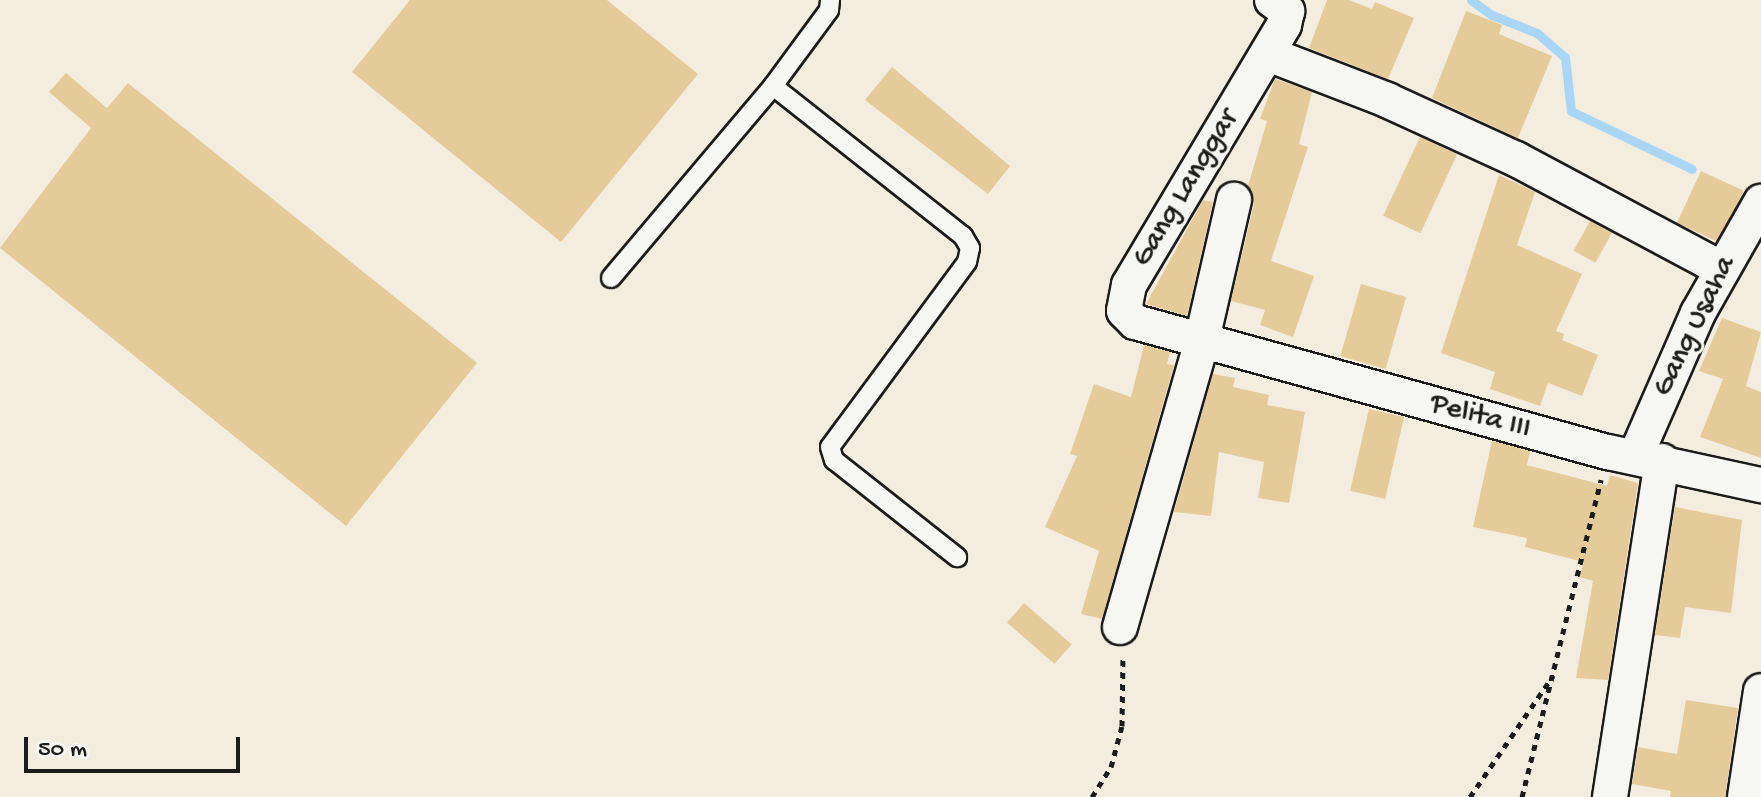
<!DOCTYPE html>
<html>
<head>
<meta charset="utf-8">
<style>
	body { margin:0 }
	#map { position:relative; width:1761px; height:797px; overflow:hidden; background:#f3ede0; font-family:"Gochi Hand",sans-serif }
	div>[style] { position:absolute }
	.stream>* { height:9px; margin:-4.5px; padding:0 4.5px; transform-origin:4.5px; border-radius:4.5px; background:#aad6f6 }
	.building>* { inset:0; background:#e5cb9a; transform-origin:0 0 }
	.path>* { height:5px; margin-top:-2.5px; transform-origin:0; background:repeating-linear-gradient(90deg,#1c1c1c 0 6px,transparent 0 12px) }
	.roads { filter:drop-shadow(2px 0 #1c1c1c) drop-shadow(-2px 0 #1c1c1c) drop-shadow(0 2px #1c1c1c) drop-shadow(0 -2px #1c1c1c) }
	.service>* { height:18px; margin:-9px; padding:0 9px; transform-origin:9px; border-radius:9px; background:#f6f6f2 }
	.minor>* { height:34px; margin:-17px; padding:0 17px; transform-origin:17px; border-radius:17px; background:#f6f6f2 }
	span { translate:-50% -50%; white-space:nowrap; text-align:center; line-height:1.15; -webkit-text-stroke:6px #f6f6f2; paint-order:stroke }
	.street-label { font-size:30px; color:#1c1c1c }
	.scale { position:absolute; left:24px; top:737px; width:216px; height:36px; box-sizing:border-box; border:4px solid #1c1c1c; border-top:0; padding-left:10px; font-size:24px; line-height:28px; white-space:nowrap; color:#1c1c1c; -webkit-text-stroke:6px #f6f6f2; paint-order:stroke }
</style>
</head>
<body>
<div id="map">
	<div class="stream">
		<i style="left:1471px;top:0;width:26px;rotate:36deg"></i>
		<i style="left:1492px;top:15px;width:48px;rotate:21.8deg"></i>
		<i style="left:1537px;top:33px;width:37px;rotate:41deg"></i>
		<i style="left:1565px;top:57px;width:54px;rotate:83.7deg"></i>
		<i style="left:1571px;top:111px;width:134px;rotate:25.6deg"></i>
	</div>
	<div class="building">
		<i style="clip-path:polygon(410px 0,607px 0,698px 74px,561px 242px,352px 72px)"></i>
		<i style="clip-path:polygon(1327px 0,1349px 0,1372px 9px,1375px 2px,1414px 18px,1388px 79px,1309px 48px)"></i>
		<i style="clip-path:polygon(1466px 11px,1502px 25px,1499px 34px,1552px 56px,1518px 138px,1432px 98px)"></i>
		<i style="clip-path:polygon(892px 67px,1010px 166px,988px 194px,865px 100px)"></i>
		<i style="clip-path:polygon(66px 73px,107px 108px,128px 83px,477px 363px,346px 526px,0 248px,91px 128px,49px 92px)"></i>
		<i style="clip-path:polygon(1275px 79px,1312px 92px,1299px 144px,1308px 147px,1271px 261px,1314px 276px,1293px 337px,1260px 325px,1265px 310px,1231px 301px,1254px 204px,1248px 186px,1267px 121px,1260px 119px)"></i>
		<i style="left:1420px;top:137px;width:41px;height:87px;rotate:25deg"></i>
		<i style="left:1701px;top:171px;width:47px;height:57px;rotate:25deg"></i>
		<i style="clip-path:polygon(1499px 175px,1535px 192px,1517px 245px,1582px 274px,1556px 331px,1564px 334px,1562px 340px,1598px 355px,1582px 396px,1548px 383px,1540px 406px,1490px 389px,1495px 372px,1441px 353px)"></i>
		<i style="clip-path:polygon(1203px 200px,1213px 202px,1187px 316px,1146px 304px)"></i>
		<i style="left:1590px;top:221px;width:25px;height:34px;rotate:29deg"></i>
		<i style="left:1361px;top:284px;width:47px;height:75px;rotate:16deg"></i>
		<i style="clip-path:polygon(1722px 318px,1761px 332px,1746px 386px,1761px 392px,1761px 458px,1700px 437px,1723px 379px,1699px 371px)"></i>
		<i style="clip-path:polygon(1144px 345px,1170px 352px,1167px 364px,1174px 365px,1102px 619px,1081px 614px,1099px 551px,1045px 527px,1077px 456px,1070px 454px,1094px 384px,1131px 397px)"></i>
		<i style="clip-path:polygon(1213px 374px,1235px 378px,1233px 387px,1269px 395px,1267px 405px,1305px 412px,1289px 503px,1258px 498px,1264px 462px,1219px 452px,1211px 516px,1174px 512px)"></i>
		<i style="left:1369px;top:409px;width:36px;height:84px;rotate:13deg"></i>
		<i style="clip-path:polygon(1492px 441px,1530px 451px,1527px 465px,1607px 486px,1610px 475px,1638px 483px,1608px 680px,1576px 678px,1593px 581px,1579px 577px,1584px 562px,1525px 547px,1527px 538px,1473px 527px)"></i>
		<i style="clip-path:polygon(1675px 507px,1742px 520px,1731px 613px,1685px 607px,1680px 638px,1655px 635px)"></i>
		<i style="left:1024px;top:603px;width:63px;height:26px;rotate:41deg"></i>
		<i style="clip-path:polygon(1686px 700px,1738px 708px,1725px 797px,1670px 797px,1671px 791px,1632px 784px,1638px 747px,1677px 754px)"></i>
	</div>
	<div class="path">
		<i style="left:1092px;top:797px;width:36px;rotate:-58deg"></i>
		<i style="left:1111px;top:767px;width:42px;rotate:-75deg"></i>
		<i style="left:1122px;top:726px;width:68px;rotate:-89.2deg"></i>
		<i style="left:1470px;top:797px;width:147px;rotate:-55.6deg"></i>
		<i style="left:1522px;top:797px;width:327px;rotate:-76deg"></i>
	</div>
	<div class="roads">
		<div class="service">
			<i style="left:773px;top:86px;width:242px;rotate:38.3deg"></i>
			<i style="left:963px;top:236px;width:14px;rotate:60deg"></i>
			<i style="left:970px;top:248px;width:14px;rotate:102deg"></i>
			<i style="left:967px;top:262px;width:230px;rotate:126.5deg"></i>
			<i style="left:830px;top:447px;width:14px;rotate:73deg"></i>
			<i style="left:834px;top:460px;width:157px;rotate:38.3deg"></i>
			<i style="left:611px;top:278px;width:251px;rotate:-49.8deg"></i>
			<i style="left:773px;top:86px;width:94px;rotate:-53.6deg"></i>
			<i style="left:829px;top:10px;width:10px;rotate:-84deg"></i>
		</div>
		<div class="minor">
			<i style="left:1272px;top:0;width:19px;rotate:36deg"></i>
			<i style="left:1287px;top:11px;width:14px;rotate:102deg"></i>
			<i style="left:1284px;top:25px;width:303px;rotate:120.8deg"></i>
			<i style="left:1129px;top:285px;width:26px;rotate:101deg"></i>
			<i style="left:1124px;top:311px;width:16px;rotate:45deg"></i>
			<i style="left:1135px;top:322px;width:491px;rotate:15.4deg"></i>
			<i style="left:1608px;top:452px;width:157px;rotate:12.2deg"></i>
			<i style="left:1268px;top:54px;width:128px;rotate:21.1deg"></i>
			<i style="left:1387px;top:100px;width:142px;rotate:24.6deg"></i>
			<i style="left:1516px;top:159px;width:234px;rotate:28.1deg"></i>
			<i style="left:1636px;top:455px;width:155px;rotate:-66.4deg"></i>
			<i style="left:1698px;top:313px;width:128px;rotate:-60.4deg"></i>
			<i style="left:1120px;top:627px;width:294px;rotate:-74deg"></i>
			<i style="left:1201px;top:344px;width:148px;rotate:-77.1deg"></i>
			<i style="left:1610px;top:797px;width:340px;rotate:-81.2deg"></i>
			<i style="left:1745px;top:797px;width:107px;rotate:-81.4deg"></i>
		</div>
	</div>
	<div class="street-label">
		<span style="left:1187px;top:189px;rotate:-59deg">Gang Langgar</span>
		<span style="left:1696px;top:327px;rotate:-64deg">Gang Usaha</span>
		<span style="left:1480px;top:418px;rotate:15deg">Pelita III</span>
	</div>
	<div class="scale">50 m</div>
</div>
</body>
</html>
